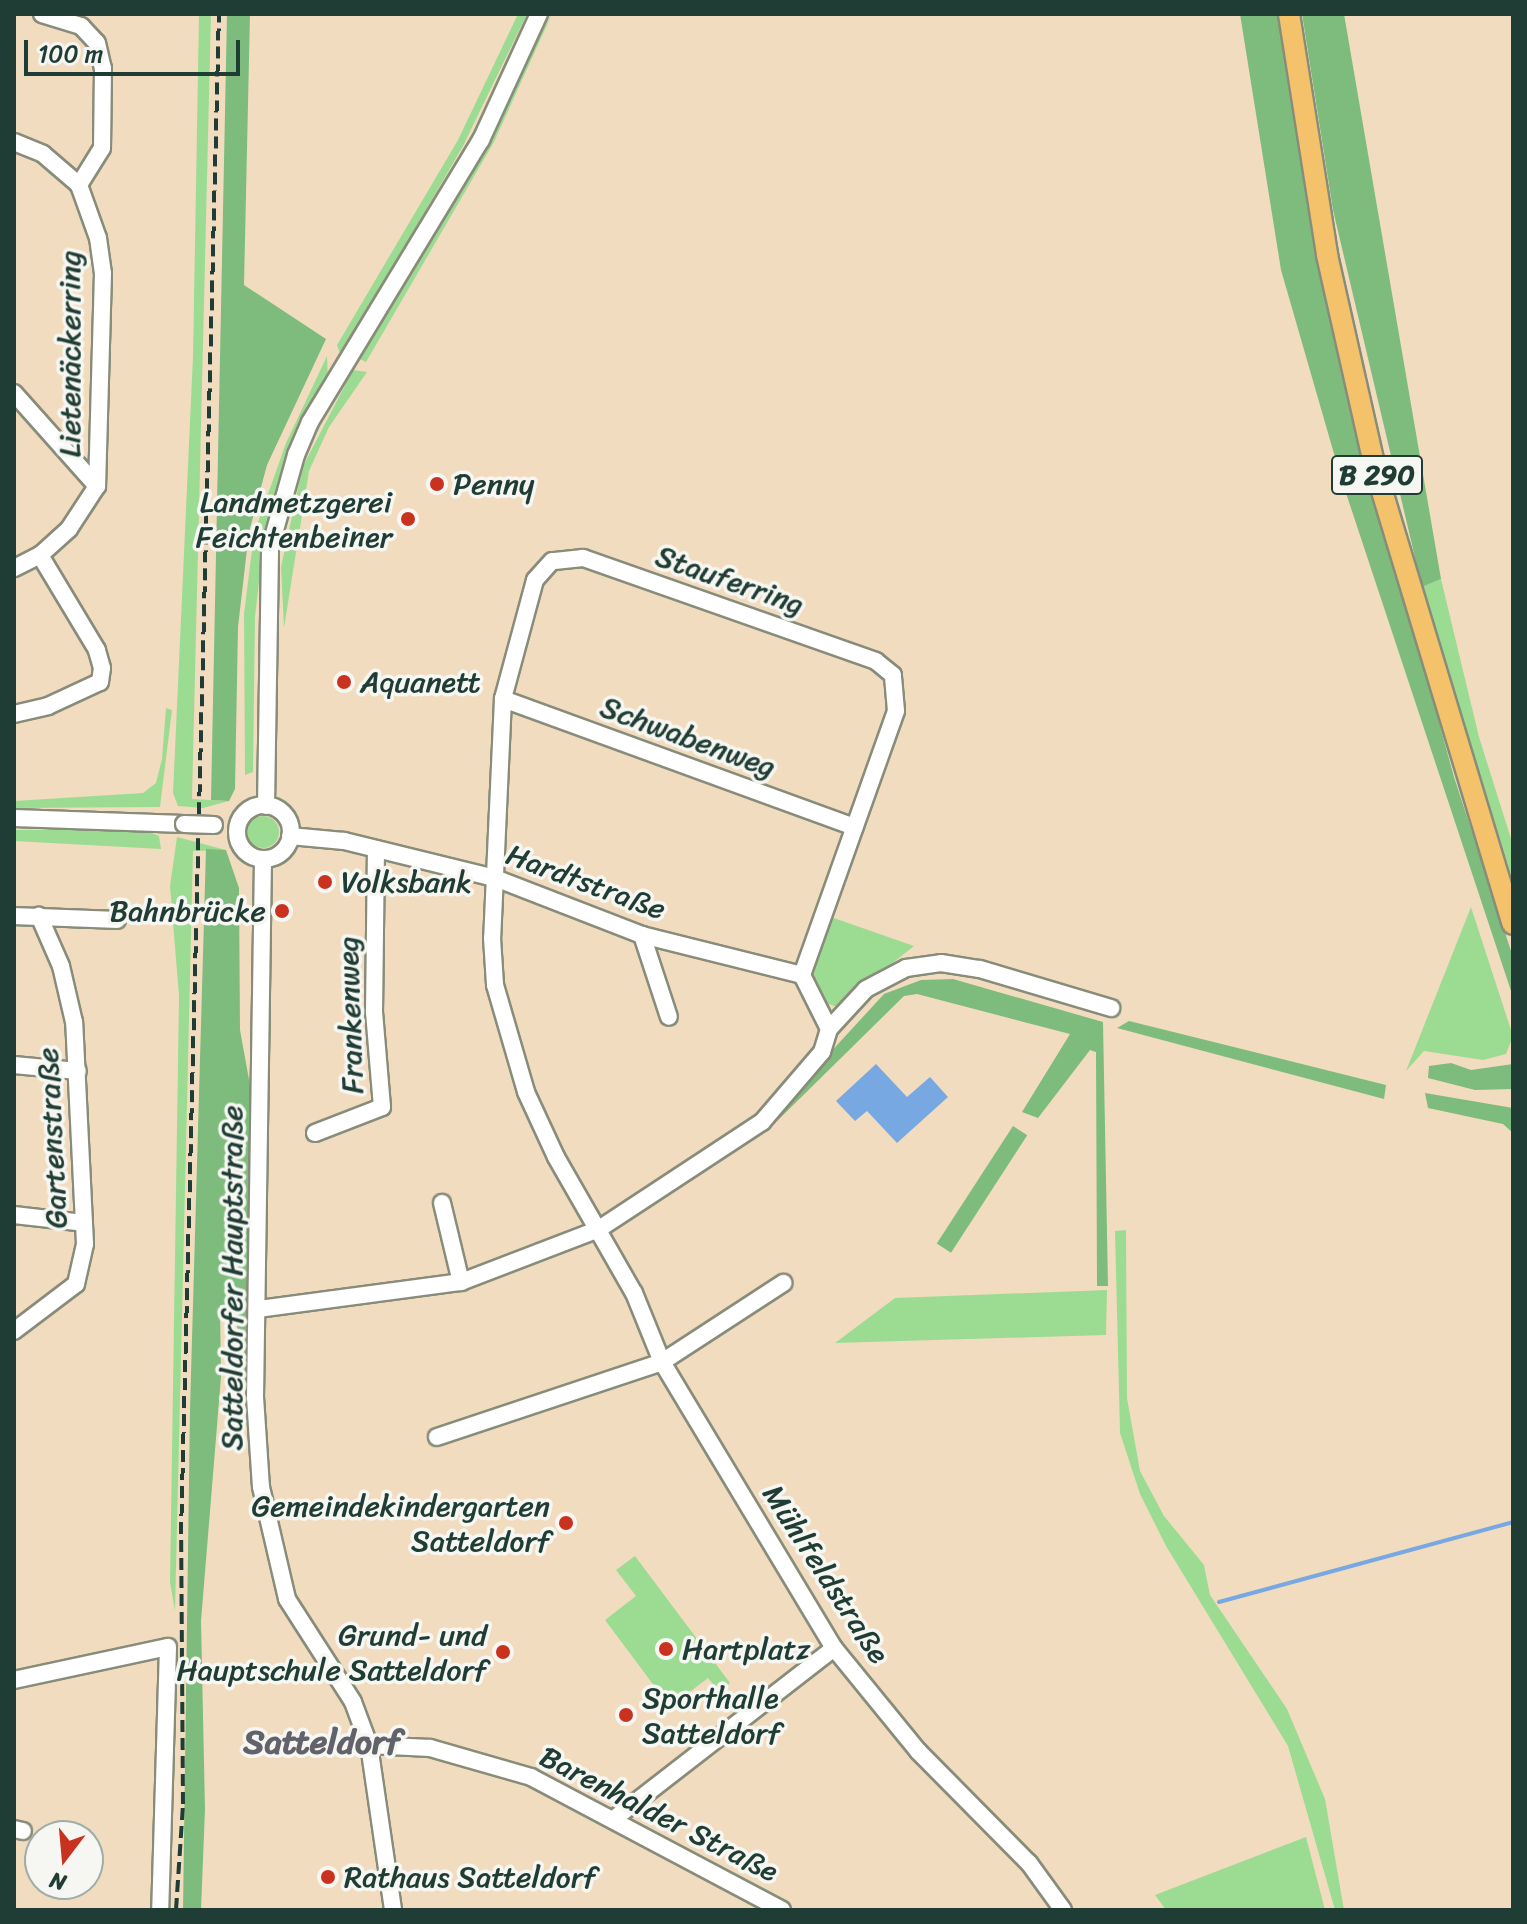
<!DOCTYPE html>
<html>
<head>
<meta charset="utf-8">
<style>
	body { margin:0 }
	#map { position:relative; width:1527px; height:1924px; overflow:hidden; background:#f2dcbf; font-family:Sriracha,sans-serif }
	div>[style] { position:absolute }
	.green>* { inset:0; background:#9cdc92 }
	.round { border-radius:50% }
	.forest>* { inset:0; background:#7dbc7c; transform-origin:0 0 }
	.water>* { inset:0; background:#77a8e2 }
	.stream>* { height:4px; margin:-2px; padding:0 2px; transform-origin:2px; border-radius:2px; background:#77a8e2 }
	.roads { filter:drop-shadow(2px 0 #888c7a) drop-shadow(-2px 0 #888c7a) drop-shadow(0 2px #888c7a) drop-shadow(0 -2px #888c7a) }
	.minor>* { height:16px; margin:-8px; padding:0 8px; transform-origin:8px; border-radius:8px; background:#fff }
	.minor>.ring { margin:-8px; padding:0; box-sizing:content-box; background:none; border:16px solid #fff; border-radius:50% }
	.major>* { height:20px; margin:-10px; padding:0 10px; transform-origin:10px; border-radius:10px; background:#f3c26a }
	.rail>* { height:4px; margin-top:-2px; transform-origin:0; background:repeating-linear-gradient(90deg,#1f3d34 0 12px,transparent 0 18px) }
	.bridges { filter:drop-shadow(2px 0 #888c7a) drop-shadow(-2px 0 #888c7a) drop-shadow(0 2px #888c7a) drop-shadow(0 -2px #888c7a) }
	.minor-bridge>* { height:16px; margin:-8px; padding:0 8px; transform-origin:8px; border-radius:8px; background:#fff }
	.dots>* { width:22px; height:22px; translate:-50% -50%; box-sizing:border-box; border:4px solid #f6f6f2; border-radius:50% }
	span { translate:-50% -50%; white-space:nowrap; text-align:center; line-height:1.15; -webkit-text-stroke:7px #f6f6f2; paint-order:stroke }
	.shield-label span { padding:2px 6px; background:#f6f6f2; border:2px solid; border-radius:6px; -webkit-text-stroke-width:0 }
	.shield-label { font-size:28px; color:#1f3d34; font-weight:700 }
	.street-label { font-size:30px; color:#1f3d34 }
	.poi-label { font-size:30px; color:#1f3d34 }
	.left { translate:0 -50%; text-align:left }
	.right { translate:-100% -50%; text-align:right }
	.quarter-label { font-size:34px; color:#62626a; font-weight:700 }
	.frame { position:absolute; inset:0; border:16px solid #1f3d34; pointer-events:none }
	.north { position:absolute; left:24px; top:1820px; width:80px; height:80px; box-sizing:border-box; background:#f6f6f2; border:2px solid #a0aca6; border-radius:50%; rotate:196deg; font-size:22px; font-weight:700; line-height:32px; text-align:center; color:#1f3d34 }
	.north::after { content:''; display:block; margin:auto; width:28px; height:36px; background:#c8321e; clip-path:polygon(50% 0,100% 100%,50% 72%,0 100%) }
	.scale { position:absolute; left:24px; top:40px; width:216px; height:36px; box-sizing:border-box; border:4px solid #1f3d34; border-top:0; padding-left:10px; font-size:24px; line-height:28px; white-space:nowrap; color:#1f3d34; -webkit-text-stroke:6px #f6f6f2; paint-order:stroke }
</style>
</head>
<body>
<div id="map">
	<div class="green">
		<i style="clip-path:polygon(199px 14px,211px 14px,192px 799px,229px 801px,203px 808px,178px 806px,173px 793px,193px 356px)"></i>
		<i style="clip-path:polygon(518px 14px,527px 14px,463px 146px,341px 356px,337px 345px,458px 140px)"></i>
		<i style="clip-path:polygon(552px 14px,494px 142px,366px 362px,356px 357px)"></i>
		<i style="clip-path:polygon(327px 356px,328px 380px,288px 457px,263px 546px,255px 617px,253px 772px,245px 775px,244px 614px,254px 534px,286px 443px)"></i>
		<i style="clip-path:polygon(353px 370px,367px 372px,329px 427px,309px 471px,284px 628px,281px 567px,303px 466px)"></i>
		<i style="clip-path:polygon(1441px 579px,1479px 737px,1513px 845px,1513px 881px,1422px 587px)"></i>
		<i style="clip-path:polygon(166px 708px,172px 710px,160px 807px,14px 808px,14px 801px,143px 793px,156px 783px,162px 759px)"></i>
		<i class="round" style="left:247px;top:816px;width:32px;height:32px"></i>
		<i style="clip-path:polygon(143px 829px,159px 836px,161px 849px,14px 841px,14px 830px)"></i>
		<i style="clip-path:polygon(177px 837px,226px 850px,193px 851px,175px 1611px,170px 1582px,179px 996px,170px 886px)"></i>
		<i style="clip-path:polygon(1471px 907px,1513px 1036px,1506px 1054px,1483px 1060px,1424px 1051px,1406px 1071px)"></i>
		<i style="clip-path:polygon(831px 917px,914px 946px,837px 1007px,823px 1002px,811px 982px)"></i>
		<i style="clip-path:polygon(1126px 1230px,1127px 1398px,1140px 1471px,1164px 1516px,1204px 1565px,1210px 1595px,1287px 1709px,1325px 1799px,1344px 1910px,1335px 1910px,1288px 1746px,1166px 1546px,1140px 1494px,1120px 1433px,1115px 1231px)"></i>
		<i style="clip-path:polygon(1107px 1290px,1106px 1335px,835px 1343px,895px 1298px)"></i>
		<i style="clip-path:polygon(635px 1556px,730px 1683px,719px 1691px,708px 1678px,670px 1707px,605px 1620px,636px 1596px,616px 1570px)"></i>
		<i style="clip-path:polygon(1306px 1837px,1325px 1910px,1166px 1910px,1155px 1895px)"></i>
	</div>
	<div class="forest">
		<i style="clip-path:polygon(227px 14px,250px 14px,244px 285px,326px 339px,267px 465px,249px 532px,238px 627px,235px 789px,229px 801px,211px 800px)"></i>
		<i style="clip-path:polygon(1240px 14px,1280px 14px,1317px 243px,1354px 412px,1454px 777px,1513px 957px,1513px 997px,1341px 478px,1281px 270px)"></i>
		<i style="clip-path:polygon(1302px 14px,1344px 14px,1441px 579px,1422px 587px,1333px 210px)"></i>
		<i style="clip-path:polygon(206px 849px,226px 850px,239px 888px,240px 1030px,250px 1085px,250px 1246px,245px 1387px,238px 1388px,237px 1305px,220px 1305px,221px 1377px,201px 1621px,205px 1809px,201px 1910px,183px 1910px,190px 1409px)"></i>
		<i style="clip-path:polygon(953px 979px,1103px 1022px,1108px 1286px,1097px 1286px,1096px 1052px,1090px 1050px,1038px 1118px,1022px 1112px,1070px 1034px,917px 994px,904px 996px,777px 1121px,771px 1117px,884px 994px,921px 980px)"></i>
		<i style="clip-path:polygon(1129px 1021px,1386px 1085px,1384px 1099px,1117px 1028px)"></i>
		<i style="clip-path:polygon(1451px 1063px,1471px 1070px,1513px 1064px,1513px 1089px,1475px 1090px,1428px 1078px,1429px 1066px)"></i>
		<i style="clip-path:polygon(1425px 1093px,1513px 1108px,1513px 1133px,1503px 1124px,1428px 1108px)"></i>
		<i style="left:1013px;top:1126px;width:17px;height:140px;rotate:33deg"></i>
	</div>
	<div class="water">
		<i style="clip-path:polygon(876px 1064px,907px 1097px,930px 1077px,948px 1097px,897px 1143px,867px 1111px,855px 1121px,836px 1101px)"></i>
	</div>
	<div class="stream">
		<i style="left:1219px;top:1602px;width:305px;rotate:-15.2deg"></i>
	</div>
	<div class="roads">
		<div class="minor">
			<i style="left:42px;top:14px;width:41px;rotate:17.1deg"></i>
			<i style="left:81px;top:26px;width:23px;rotate:47deg"></i>
			<i style="left:97px;top:43px;width:26px;rotate:77deg"></i>
			<i style="left:103px;top:68px;width:80px;rotate:90.7deg"></i>
			<i style="left:102px;top:148px;width:44px;rotate:121.9deg"></i>
			<i style="left:14px;top:142px;width:31px;rotate:22deg"></i>
			<i style="left:43px;top:154px;width:48px;rotate:40.7deg"></i>
			<i style="left:79px;top:185px;width:56px;rotate:70.3deg"></i>
			<i style="left:98px;top:238px;width:35px;rotate:82deg"></i>
			<i style="left:103px;top:273px;width:213px;rotate:91.6deg"></i>
			<i style="left:97px;top:486px;width:51px;rotate:123.1deg"></i>
			<i style="left:69px;top:529px;width:39px;rotate:138deg"></i>
			<i style="left:40px;top:555px;width:29px;rotate:153deg"></i>
			<i style="left:14px;top:393px;width:125px;rotate:48.3deg"></i>
			<i style="left:503px;top:699px;width:374px;rotate:20deg"></i>
			<i style="left:14px;top:714px;width:35px;rotate:-13deg"></i>
			<i style="left:48px;top:706px;width:57px;rotate:-24.8deg"></i>
			<i style="left:100px;top:682px;width:14px;rotate:-82deg"></i>
			<i style="left:102px;top:668px;width:19px;rotate:-106deg"></i>
			<i style="left:97px;top:650px;width:111px;rotate:-121deg"></i>
			<i class="ring" style="left:237px;top:805px;width:38px;height:38px"></i>
			<i style="left:266px;top:806px;width:258px;rotate:-89.1deg"></i>
			<i style="left:270px;top:548px;width:97px;rotate:-74.4deg"></i>
			<i style="left:296px;top:455px;width:36px;rotate:-67deg"></i>
			<i style="left:310px;top:422px;width:330px;rotate:-58.8deg"></i>
			<i style="left:481px;top:140px;width:139px;rotate:-65.3deg"></i>
			<i style="left:14px;top:818px;width:170px;rotate:2deg"></i>
			<i style="left:290px;top:836px;width:54px;rotate:5.3deg"></i>
			<i style="left:344px;top:841px;width:155px;rotate:13.8deg"></i>
			<i style="left:495px;top:878px;width:158px;rotate:21.2deg"></i>
			<i style="left:642px;top:935px;width:165px;rotate:14deg"></i>
			<i style="left:802px;top:975px;width:60px;rotate:63.4deg"></i>
			<i style="left:263px;top:859px;width:538px;rotate:90.85deg"></i>
			<i style="left:255px;top:1397px;width:90px;rotate:86.2deg"></i>
			<i style="left:261px;top:1487px;width:115px;rotate:76.9deg"></i>
			<i style="left:287px;top:1599px;width:122px;rotate:57.3deg"></i>
			<i style="left:353px;top:1702px;width:46px;rotate:69.6deg"></i>
			<i style="left:369px;top:1745px;width:167px;rotate:81.7deg"></i>
			<i style="left:14px;top:916px;width:103px;rotate:2.2deg"></i>
			<i style="left:642px;top:935px;width:86px;rotate:71.8deg"></i>
			<i style="left:802px;top:975px;width:280px;rotate:-70.4deg"></i>
			<i style="left:896px;top:711px;width:36px;rotate:-95deg"></i>
			<i style="left:893px;top:675px;width:22px;rotate:-141deg"></i>
			<i style="left:876px;top:661px;width:311px;rotate:-160.6deg"></i>
			<i style="left:583px;top:558px;width:31px;rotate:174deg"></i>
			<i style="left:552px;top:561px;width:25px;rotate:132deg"></i>
			<i style="left:535px;top:580px;width:123px;rotate:105.1deg"></i>
			<i style="left:503px;top:699px;width:239px;rotate:92.6deg"></i>
			<i style="left:492px;top:938px;width:47px;rotate:86.3deg"></i>
			<i style="left:495px;top:985px;width:111px;rotate:73.8deg"></i>
			<i style="left:526px;top:1092px;width:72px;rotate:65.2deg"></i>
			<i style="left:556px;top:1157px;width:157px;rotate:60.2deg"></i>
			<i style="left:634px;top:1293px;width:74px;rotate:67.9deg"></i>
			<i style="left:662px;top:1362px;width:334px;rotate:59deg"></i>
			<i style="left:834px;top:1648px;width:133px;rotate:50.8deg"></i>
			<i style="left:918px;top:1751px;width:158px;rotate:45.3deg"></i>
			<i style="left:1029px;top:1863px;width:58px;rotate:54.1deg"></i>
			<i style="left:14px;top:1065px;width:64px;rotate:5.4deg"></i>
			<i style="left:315px;top:1133px;width:72px;rotate:-21.2deg"></i>
			<i style="left:382px;top:1107px;width:95px;rotate:-94.8deg"></i>
			<i style="left:374px;top:1012px;width:163px;rotate:-89.3deg"></i>
			<i style="left:442px;top:1203px;width:81px;rotate:76.5deg"></i>
			<i style="left:14px;top:1215px;width:70px;rotate:6.5deg"></i>
			<i style="left:258px;top:1309px;width:205px;rotate:-7.6deg"></i>
			<i style="left:461px;top:1282px;width:148px;rotate:-21deg"></i>
			<i style="left:599px;top:1229px;width:195px;rotate:-33.3deg"></i>
			<i style="left:762px;top:1122px;width:92px;rotate:-49.4deg"></i>
			<i style="left:822px;top:1052px;width:24px;rotate:-73deg"></i>
			<i style="left:829px;top:1029px;width:54px;rotate:-47.2deg"></i>
			<i style="left:866px;top:989px;width:45px;rotate:-27.7deg"></i>
			<i style="left:906px;top:968px;width:35px;rotate:-8deg"></i>
			<i style="left:941px;top:963px;width:39px;rotate:9deg"></i>
			<i style="left:980px;top:969px;width:137px;rotate:16.6deg"></i>
			<i style="left:14px;top:1331px;width:78px;rotate:-37.2deg"></i>
			<i style="left:76px;top:1284px;width:41px;rotate:-77.3deg"></i>
			<i style="left:85px;top:1244px;width:222px;rotate:-92.8deg"></i>
			<i style="left:74px;top:1022px;width:57px;rotate:-103.1deg"></i>
			<i style="left:61px;top:966px;width:55px;rotate:-113.7deg"></i>
			<i style="left:437px;top:1437px;width:237px;rotate:-18.4deg"></i>
			<i style="left:662px;top:1362px;width:145px;rotate:-33.1deg"></i>
			<i style="left:14px;top:1680px;width:157px;rotate:-12.1deg"></i>
			<i style="left:168px;top:1647px;width:263px;rotate:91.7deg"></i>
			<i style="left:369px;top:1745px;width:61px;rotate:2.8deg"></i>
			<i style="left:430px;top:1748px;width:105px;rotate:16deg"></i>
			<i style="left:531px;top:1777px;width:284px;rotate:27.9deg"></i>
			<i style="left:615px;top:1818px;width:277px;rotate:-37.8deg"></i>
			<i style="left:14px;top:1829px;width:9px;rotate:13deg"></i>
		</div>
		<div class="major">
			<i style="left:1289px;top:14px;width:244px;rotate:81deg"></i>
			<i style="left:1327px;top:255px;width:218px;rotate:77.3deg"></i>
			<i style="left:1375px;top:468px;width:476px;rotate:73.2deg"></i>
		</div>
	</div>
	<div class="rail">
		<i style="left:176px;top:1910px;width:106px;rotate:-86.2deg"></i>
		<i style="left:183px;top:1804px;width:270px;rotate:-90.4deg"></i>
		<i style="left:181px;top:1534px;width:1520px;rotate:-88.57deg"></i>
	</div>
	<div class="bridges">
		<div class="minor-bridge">
			<i style="left:184px;top:824px;width:30px;rotate:2deg"></i>
		</div>
	</div>
	<div class="dots">
		<i style="left:437px;top:484px;background:#c8321e"></i>
		<i style="left:408px;top:519px;background:#c8321e"></i>
		<i style="left:344px;top:682px;background:#c8321e"></i>
		<i style="left:325px;top:882px;background:#c8321e"></i>
		<i style="left:282px;top:911px;background:#c8321e"></i>
		<i style="left:566px;top:1523px;background:#c8321e"></i>
		<i style="left:666px;top:1649px;background:#c8321e"></i>
		<i style="left:503px;top:1652px;background:#c8321e"></i>
		<i style="left:626px;top:1715px;background:#c8321e"></i>
		<i style="left:328px;top:1877px;background:#c8321e"></i>
	</div>
	<div class="shield-label">
		<span style="left:1377px;top:475px">B 290</span>
	</div>
	<div class="street-label">
		<span style="left:70px;top:354px;rotate:-90deg">Lietenäckerring</span>
		<span style="left:730px;top:580px;rotate:19deg">Stauferring</span>
		<span style="left:688px;top:737px;rotate:20deg">Schwabenweg</span>
		<span style="left:586px;top:882px;rotate:20deg">Hardtstraße</span>
		<span style="left:350px;top:1015px;rotate:-92deg">Frankenweg</span>
		<span style="left:52px;top:1138px;rotate:-93deg">Gartenstraße</span>
		<span style="left:232px;top:1278px;rotate:-90deg">Satteldorfer Hauptstraße</span>
		<span style="left:826px;top:1574px;rotate:57deg">Mühlfeldstraße</span>
		<span style="left:659px;top:1814px;rotate:27deg">Barenhalder Straße</span>
	</div>
	<div class="poi-label">
		<span class="left" style="left:453px;top:484px">Penny</span>
		<span class="right" style="left:392px;top:519px">Landmetzgerei<br>Feichtenbeiner</span>
		<span class="left" style="left:360px;top:682px">Aquanett</span>
		<span class="left" style="left:341px;top:882px">Volksbank</span>
		<span class="right" style="left:266px;top:911px">Bahnbrücke</span>
		<span class="right" style="left:550px;top:1523px">Gemeindekindergarten<br>Satteldorf</span>
		<span class="right" style="left:487px;top:1652px">Grund- und<br>Hauptschule Satteldorf</span>
		<span class="left" style="left:682px;top:1649px">Hartplatz</span>
		<span class="left" style="left:642px;top:1715px">Sporthalle<br>Satteldorf</span>
		<span class="left" style="left:344px;top:1877px">Rathaus Satteldorf</span>
	</div>
	<div class="quarter-label">
		<span style="left:322px;top:1743px">Satteldorf</span>
	</div>
	<div class="frame"></div>
	<div class="north">N</div>
	<div class="scale">100 m</div>
</div>
</body>
</html>
